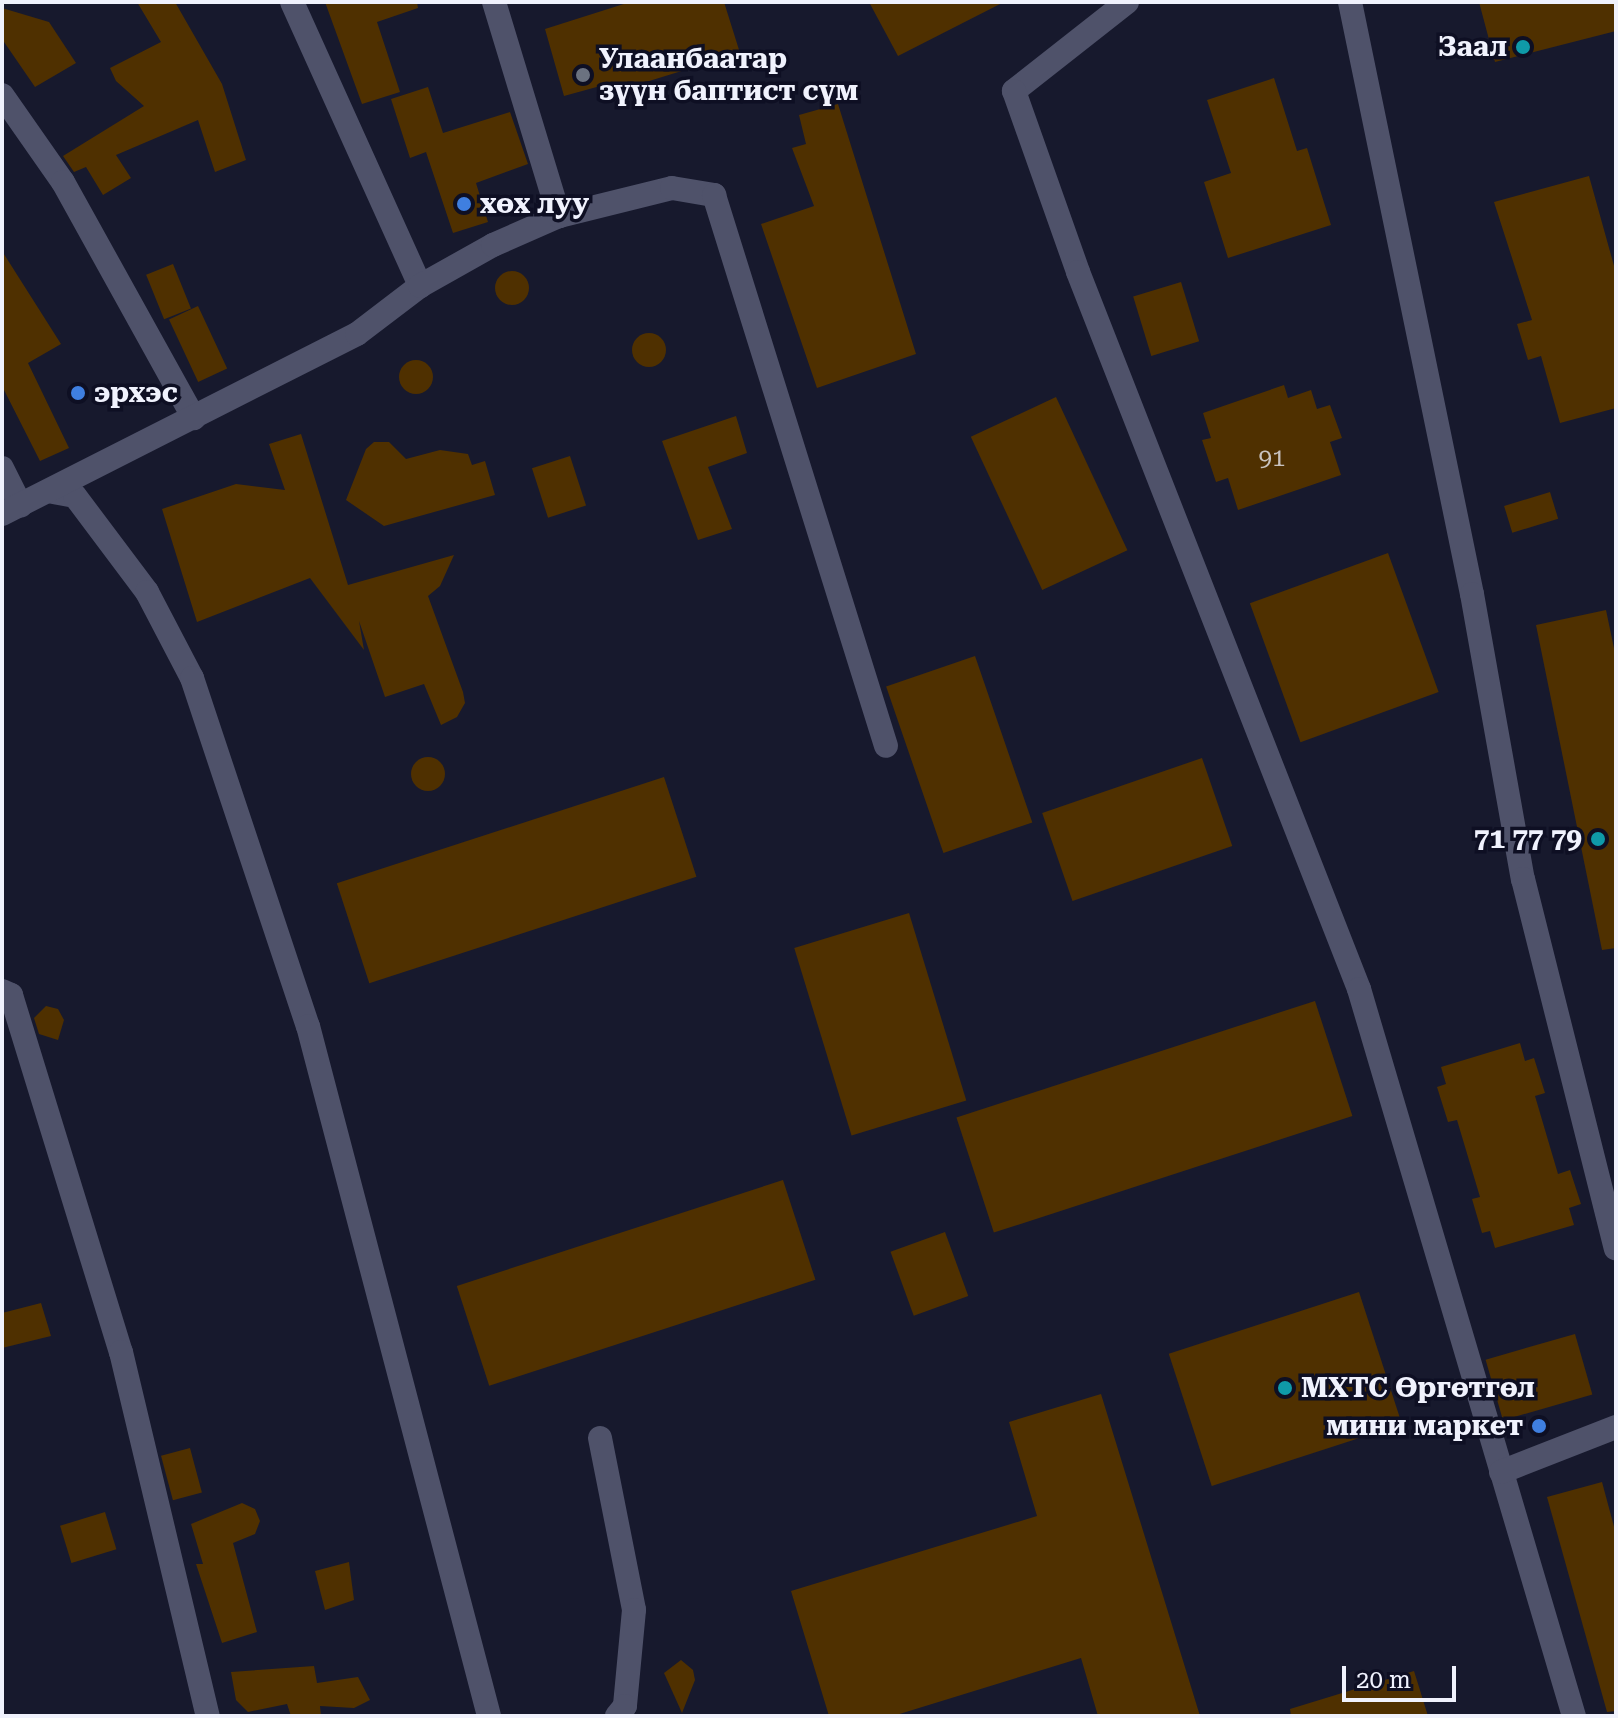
<!DOCTYPE html>
<html>
<head>
<meta charset="utf-8">
<style>
	body { margin:0 }
	#map { position:relative; width:1618px; height:1718px; overflow:hidden; background:#17192d; font-family:"Roboto Serif",serif }
	div>[style] { position:absolute }
	.building>* { inset:0; background:#4f3000; transform-origin:0 0 }
	.round { border-radius:50% }
	.street>* { height:24px; margin:-12px; padding:0 12px; transform-origin:12px; border-radius:12px; background:#4f526a }
	.dots>* { width:22px; height:22px; translate:-50% -50%; box-sizing:border-box; border:4px solid #0e0f23; border-radius:50% }
	span { translate:-50% -50%; white-space:nowrap; text-align:center; line-height:1.15; -webkit-text-stroke:7px #0e0f23; paint-order:stroke }
	.number-label { font-size:24px; color:#c8c2be }
	.number-label span { -webkit-text-stroke-width:0 }
	.poi-label { font-size:28px; color:#f0f2fd; font-weight:700 }
	.right { translate:-100% -50%; text-align:right }
	.left { translate:0 -50%; text-align:left }
	.frame { position:absolute; inset:0; border:4px solid #f0f2fd; pointer-events:none }
	.scale { position:absolute; left:1342px; top:1666px; width:114px; height:36px; box-sizing:border-box; border:4px solid #f0f2fd; border-top:0; padding-left:10px; font-size:24px; line-height:28px; white-space:nowrap; color:#f0f2fd; -webkit-text-stroke:6px #0e0f23; paint-order:stroke }
</style>
</head>
<body>
<div id="map">
	<div class="building">
		<i style="clip-path:polygon(137px 2px,175px 2px,222px 84px,246px 160px,215px 172px,198px 120px,116px 155px,131px 178px,103px 195px,86px 167px,74px 172px,63px 156px,144px 106px,116px 81px,110px 68px,161px 42px)"></i>
		<i style="clip-path:polygon(325px 2px,417px 2px,418px 8px,377px 22px,400px 92px,362px 104px)"></i>
		<i style="clip-path:polygon(630px 2px,724px 2px,740px 53px,607px 94px,604px 85px,564px 96px,545px 29px)"></i>
		<i style="clip-path:polygon(869px 2px,1004px 2px,898px 56px)"></i>
		<i style="clip-path:polygon(1479px 2px,1616px 2px,1616px 31px,1495px 62px)"></i>
		<i style="clip-path:polygon(2px 8px,49px 22px,76px 63px,35px 87px,2px 39px)"></i>
		<i style="clip-path:polygon(1274px 78px,1297px 151px,1307px 148px,1331px 225px,1228px 258px,1204px 182px,1231px 173px,1207px 100px)"></i>
		<i style="clip-path:polygon(428px 87px,443px 133px,510px 112px,528px 164px,476px 183px,488px 222px,453px 233px,426px 152px,410px 158px,391px 99px)"></i>
		<i style="clip-path:polygon(838px 104px,916px 354px,817px 388px,761px 224px,814px 206px,792px 148px,806px 144px,799px 115px)"></i>
		<i style="clip-path:polygon(1589px 176px,1616px 273px,1616px 408px,1560px 423px,1541px 356px,1528px 360px,1517px 324px,1532px 320px,1494px 202px)"></i>
		<i style="clip-path:polygon(2px 251px,61px 344px,28px 363px,69px 448px,40px 461px,2px 386px)"></i>
		<i style="left:173px;top:264px;width:48px;height:29px;rotate:68deg"></i>
		<i class="round" style="left:495px;top:271px;width:34px;height:34px"></i>
		<i style="left:1181px;top:282px;width:62px;height:50px;rotate:73deg"></i>
		<i style="left:198px;top:306px;width:69px;height:32px;rotate:65deg"></i>
		<i class="round" style="left:632px;top:333px;width:34px;height:34px"></i>
		<i class="round" style="left:399px;top:360px;width:34px;height:34px"></i>
		<i style="clip-path:polygon(1284px 385px,1288px 398px,1311px 390px,1317px 409px,1330px 405px,1342px 438px,1330px 442px,1341px 475px,1238px 510px,1228px 478px,1216px 482px,1202px 440px,1211px 438px,1203px 413px)"></i>
		<i style="left:1056px;top:397px;width:169px;height:94px;rotate:65deg"></i>
		<i style="clip-path:polygon(736px 416px,747px 453px,708px 467px,732px 529px,698px 540px,662px 441px)"></i>
		<i style="clip-path:polygon(301px 434px,348px 585px,454px 555px,440px 586px,428px 596px,463px 692px,465px 703px,457px 717px,441px 725px,424px 684px,385px 697px,359px 621px,364px 650px,310px 578px,197px 622px,162px 509px,236px 484px,285px 490px,269px 444px)"></i>
		<i style="clip-path:polygon(374px 442px,389px 442px,406px 459px,440px 450px,468px 454px,472px 465px,485px 461px,495px 495px,384px 526px,346px 500px,366px 449px)"></i>
		<i style="left:570px;top:456px;width:52px;height:40px;rotate:72deg"></i>
		<i style="left:1550px;top:492px;width:28px;height:48px;rotate:73deg"></i>
		<i style="left:1388px;top:553px;width:148px;height:147px;rotate:70deg"></i>
		<i style="clip-path:polygon(1606px 610px,1616px 658px,1616px 948px,1602px 950px,1536px 625px)"></i>
		<i style="left:975px;top:656px;width:176px;height:94px;rotate:71deg"></i>
		<i class="round" style="left:411px;top:757px;width:34px;height:34px"></i>
		<i style="left:1202px;top:758px;width:93px;height:169px;rotate:71deg"></i>
		<i style="left:664px;top:777px;width:105px;height:344px;rotate:72deg"></i>
		<i style="left:909px;top:913px;width:196px;height:120px;rotate:73deg"></i>
		<i style="left:1315px;top:1001px;width:121px;height:377px;rotate:72deg"></i>
		<i style="clip-path:polygon(46px 1006px,58px 1009px,64px 1020px,58px 1040px,39px 1034px,34px 1018px)"></i>
		<i style="clip-path:polygon(1520px 1043px,1525px 1061px,1534px 1058px,1545px 1093px,1535px 1096px,1558px 1174px,1570px 1170px,1581px 1204px,1569px 1208px,1574px 1225px,1495px 1248px,1490px 1231px,1482px 1233px,1472px 1199px,1480px 1197px,1457px 1120px,1448px 1122px,1437px 1087px,1446px 1084px,1441px 1067px)"></i>
		<i style="left:783px;top:1180px;width:105px;height:343px;rotate:72deg"></i>
		<i style="left:945px;top:1232px;width:68px;height:58px;rotate:70deg"></i>
		<i style="left:1359px;top:1292px;width:139px;height:200px;rotate:72deg"></i>
		<i style="clip-path:polygon(41px 1303px,51px 1336px,2px 1348px,2px 1313px)"></i>
		<i style="left:1575px;top:1334px;width:63px;height:93px;rotate:74deg"></i>
		<i style="clip-path:polygon(1101px 1394px,1200px 1716px,1098px 1716px,1081px 1658px,893px 1716px,829px 1716px,791px 1591px,1037px 1516px,1009px 1422px)"></i>
		<i style="left:190px;top:1448px;width:46px;height:30px;rotate:75deg"></i>
		<i style="clip-path:polygon(1602px 1482px,1616px 1534px,1616px 1711px,1607px 1712px,1547px 1497px)"></i>
		<i style="clip-path:polygon(242px 1503px,255px 1509px,260px 1521px,255px 1534px,233px 1543px,257px 1632px,222px 1643px,196px 1564px,203px 1564px,191px 1524px)"></i>
		<i style="left:105px;top:1512px;width:39px;height:47px;rotate:73deg"></i>
		<i style="clip-path:polygon(349px 1562px,354px 1600px,325px 1610px,315px 1571px)"></i>
		<i style="clip-path:polygon(681px 1660px,693px 1670px,695px 1680px,682px 1713px,664px 1673px)"></i>
		<i style="clip-path:polygon(314px 1666px,317px 1683px,358px 1677px,370px 1700px,354px 1708px,320px 1706px,321px 1716px,291px 1716px,287px 1704px,248px 1712px,236px 1700px,231px 1672px)"></i>
		<i style="clip-path:polygon(1414px 1671px,1428px 1716px,1291px 1716px,1290px 1709px)"></i>
	</div>
	<div class="street">
		<i style="left:292px;top:2px;width:312px;rotate:65.7deg"></i>
		<i style="left:494px;top:2px;width:224px;rotate:73.1deg"></i>
		<i style="left:1127px;top:2px;width:144px;rotate:141.8deg"></i>
		<i style="left:1014px;top:91px;width:192px;rotate:70.5deg"></i>
		<i style="left:1078px;top:272px;width:770px;rotate:68.6deg"></i>
		<i style="left:1359px;top:989px;width:758px;rotate:73.53deg"></i>
		<i style="left:1350px;top:2px;width:604px;rotate:78.36deg"></i>
		<i style="left:1472px;top:594px;width:290px;rotate:79.9deg"></i>
		<i style="left:1523px;top:879px;width:381px;rotate:75.9deg"></i>
		<i style="left:2px;top:95px;width:106px;rotate:55deg"></i>
		<i style="left:63px;top:182px;width:270px;rotate:61deg"></i>
		<i style="left:2px;top:468px;width:42px;rotate:63.4deg"></i>
		<i style="left:53px;top:492px;width:22px;rotate:10deg"></i>
		<i style="left:75px;top:496px;width:120px;rotate:53.1deg"></i>
		<i style="left:147px;top:592px;width:97px;rotate:62.4deg"></i>
		<i style="left:192px;top:678px;width:367px;rotate:71.6deg"></i>
		<i style="left:308px;top:1026px;width:713px;rotate:75.3deg"></i>
		<i style="left:2px;top:514px;width:398px;rotate:-26.9deg"></i>
		<i style="left:357px;top:334px;width:79px;rotate:-37.3deg"></i>
		<i style="left:420px;top:286px;width:84px;rotate:-29.3deg"></i>
		<i style="left:493px;top:245px;width:72px;rotate:-23.7deg"></i>
		<i style="left:559px;top:216px;width:116px;rotate:-13.9deg"></i>
		<i style="left:672px;top:188px;width:43px;rotate:9.5deg"></i>
		<i style="left:714px;top:195px;width:577px;rotate:72.66deg"></i>
		<i style="left:2px;top:991px;width:10px;rotate:24deg"></i>
		<i style="left:11px;top:995px;width:374px;rotate:72.9deg"></i>
		<i style="left:121px;top:1352px;width:374px;rotate:76.6deg"></i>
		<i style="left:600px;top:1438px;width:175px;rotate:78.8deg"></i>
		<i style="left:634px;top:1610px;width:96px;rotate:95.4deg"></i>
		<i style="left:625px;top:1706px;width:13px;rotate:129deg"></i>
		<i style="left:1501px;top:1472px;width:123px;rotate:-21.4deg"></i>
	</div>
	<div class="dots">
		<i style="left:1523px;top:47px;background:#0f9aa8"></i>
		<i style="left:583px;top:75px;background:#6b7280"></i>
		<i style="left:464px;top:204px;background:#3f7fe0"></i>
		<i style="left:78px;top:393px;background:#3f7fe0"></i>
		<i style="left:1598px;top:839px;background:#0f9aa8"></i>
		<i style="left:1285px;top:1388px;background:#0f9aa8"></i>
		<i style="left:1539px;top:1426px;background:#3f7fe0"></i>
	</div>
	<div class="number-label">
		<span style="left:1272px;top:459px">91</span>
	</div>
	<div class="poi-label">
		<span class="right" style="left:1507px;top:47px">Заал</span>
		<span class="left" style="left:599px;top:75px">Улаанбаатар<br>зүүн баптист сүм</span>
		<span class="left" style="left:480px;top:204px">хөх луу</span>
		<span class="left" style="left:94px;top:393px">эрхэс</span>
		<span class="right" style="left:1582px;top:839px">71 77 79</span>
		<span class="left" style="left:1301px;top:1388px">МХТС Өргөтгөл</span>
		<span class="right" style="left:1523px;top:1426px">мини маркет</span>
	</div>
	<div class="frame"></div>
	<div class="scale">20 m</div>
</div>
</body>
</html>
